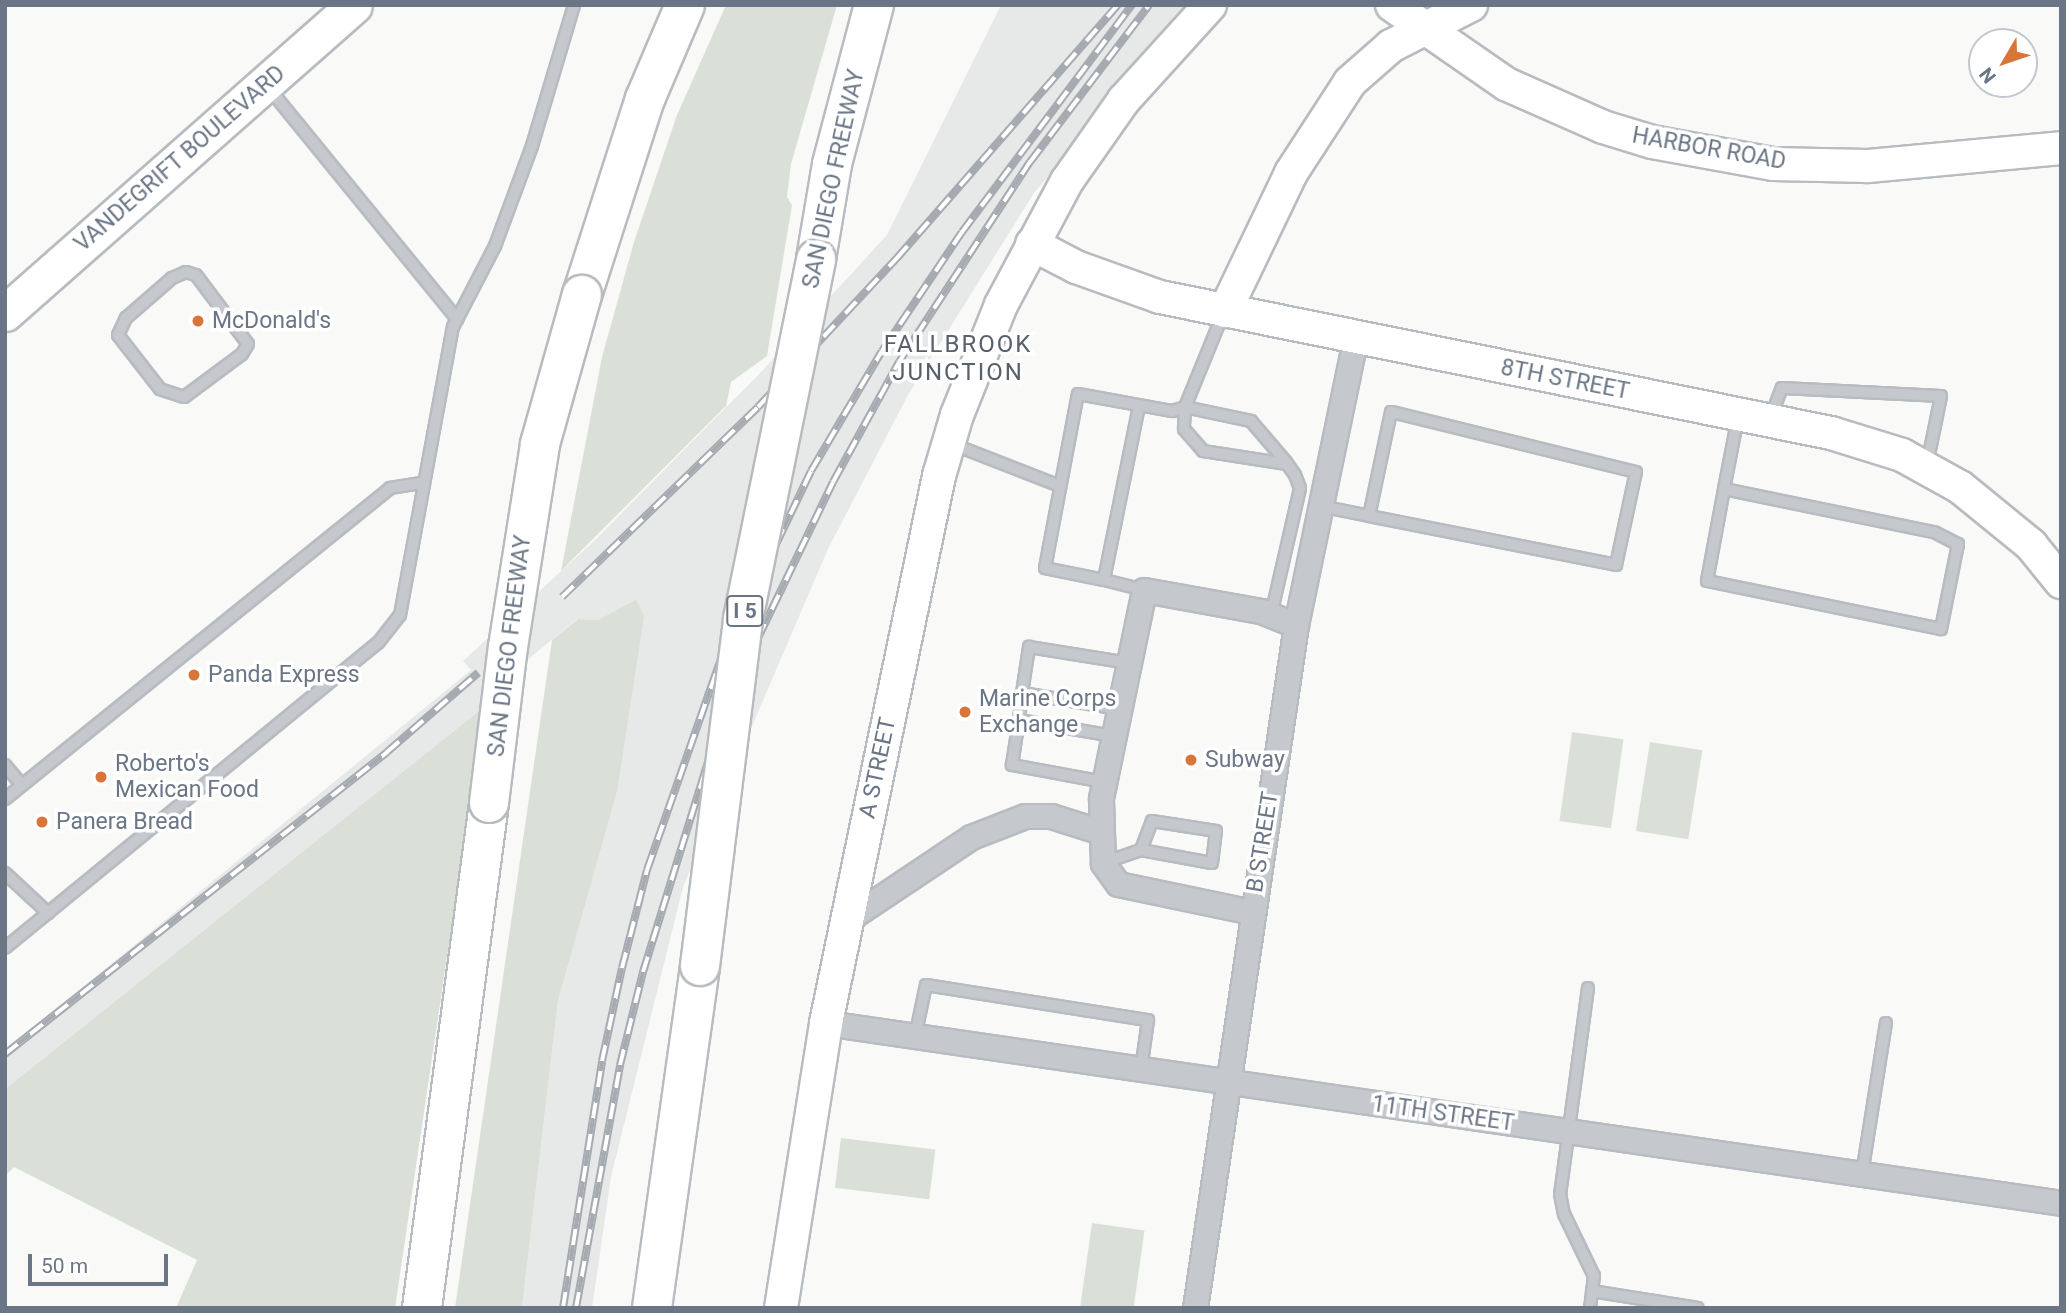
<!DOCTYPE html>
<html>
<head>
<meta charset="utf-8">
<style>
	body { margin:0 }
	#map { position:relative; width:2066px; height:1313px; overflow:hidden; background:#f9f9f7; font-family:Roboto,sans-serif }
	div>[style] { position:absolute }
	.built>* { inset:0; background:#e7e8e8 }
	.green>* { inset:0; background:#dae0d8; transform-origin:0 0 }
	.roads { filter:drop-shadow(2px 0 #b8bbc0) drop-shadow(-2px 0 #b8bbc0) drop-shadow(0 2px #b8bbc0) drop-shadow(0 -2px #b8bbc0) }
	.lane>* { height:10px; margin:-5px; padding:0 5px; transform-origin:5px; border-radius:5px; background:#c5c8cc }
	.street>* { height:23px; margin:-11.5px; padding:0 11.5px; transform-origin:11.5px; border-radius:11.5px; background:#c5c8cc }
	.secondary>* { height:32px; margin:-16px; padding:0 16px; transform-origin:16px; border-radius:16px; background:#fff }
	.primary>* { height:35px; margin:-17.5px; padding:0 17.5px; transform-origin:17.5px; border-radius:17.5px; background:#fff }
	.highway>* { height:38px; margin:-19px; padding:0 19px; transform-origin:19px; border-radius:19px; background:#fff }
	.rail>* { height:8px; margin-top:-4px; transform-origin:0; background:repeating-linear-gradient(90deg,#fff 0 16px,#a6abb1 0 32px); box-sizing:border-box; border-block:2px solid #a6abb1 }
	.bridges { filter:drop-shadow(2px 0 #b8bbbe) drop-shadow(-2px 0 #b8bbbe) drop-shadow(0 2px #b8bbbe) drop-shadow(0 -2px #b8bbbe) }
	.highway-bridge>* { height:38px; margin:-19px; padding:0 19px; transform-origin:19px; border-radius:19px; background:#fff }
	.dots>* { width:19px; height:19px; translate:-50% -50%; box-sizing:border-box; border:4px solid #fff; border-radius:50% }
	span { translate:-50% -50%; white-space:nowrap; text-align:center; line-height:1.15; -webkit-text-stroke:7px #fff; paint-order:stroke }
	.shield-label span { padding:2px 5px; background:#fff; border:2px solid; border-radius:5px; -webkit-text-stroke-width:0 }
	.shield-label { font-size:21px; color:#6a7686; font-weight:700 }
	.street-label { font-size:23px; color:#6a7686 }
	.poi-label { font-size:23px; color:#6a7686 }
	.left { translate:0 -50%; text-align:left }
	.neighbourhood-label { font-size:24px; color:#58606c; letter-spacing:2px }
	.frame { position:absolute; inset:0; border:7px solid #6a7686; pointer-events:none }
	.north { position:absolute; left:1968px; top:28px; width:70px; height:70px; box-sizing:border-box; background:#fff; border:2px solid #c3c8cf; border-radius:50%; rotate:231deg; font-size:19px; font-weight:700; line-height:28px; text-align:center; color:#6a7686 }
	.north::after { content:''; display:block; margin:auto; width:24px; height:32px; background:#d87538; clip-path:polygon(50% 0,100% 100%,50% 72%,0 100%) }
	.scale { position:absolute; left:28px; top:1254px; width:140px; height:32px; box-sizing:border-box; border:4px solid #6a7686; border-top:0; padding-left:9px; font-size:21px; line-height:24px; white-space:nowrap; color:#6a7686; -webkit-text-stroke:5px #fff; paint-order:stroke }
</style>
</head>
<body>
<div id="map">
	<div class="built">
		<i style="clip-path:polygon(1001px 5px,1194px 5px,1034px 193px,908px 395px,828px 549px,683px 887px,611px 1177px,592px 1308px,522px 1308px,558px 1001px,617px 792px,598px 620px,577px 619px,490px 691px,484px 707px,5px 1089px,5px 1051px,471px 670px,463px 661px,593px 542px,763px 370px,887px 235px)"></i>
	</div>
	<div class="green">
		<i style="clip-path:polygon(726px 5px,837px 5px,791px 164px,787px 197px,792px 205px,767px 356px,731px 382px,726px 406px,561px 571px,602px 357px,634px 242px,677px 115px)"></i>
		<i style="clip-path:polygon(636px 600px,644px 616px,617px 792px,558px 1001px,522px 1308px,455px 1308px,552px 640px,578px 619px,598px 620px)"></i>
		<i style="clip-path:polygon(484px 707px,395px 1308px,176px 1308px,197px 1260px,14px 1167px,5px 1176px,5px 1089px)"></i>
		<i style="left:1572px;top:732px;width:52px;height:90px;rotate:8deg"></i>
		<i style="left:1650px;top:742px;width:53px;height:90px;rotate:9deg"></i>
		<i style="left:841px;top:1138px;width:95px;height:50px;rotate:7deg"></i>
		<i style="left:1092px;top:1223px;width:53px;height:86px;rotate:8deg"></i>
	</div>
	<div class="roads">
		<div class="lane">
			<i style="left:267px;top:86px;width:301px;rotate:50.8deg"></i>
			<i style="left:186px;top:272px;width:10px;rotate:17deg"></i>
			<i style="left:196px;top:275px;width:86px;rotate:53deg"></i>
			<i style="left:248px;top:344px;width:12px;rotate:121deg"></i>
			<i style="left:242px;top:354px;width:72px;rotate:143.4deg"></i>
			<i style="left:184px;top:397px;width:25px;rotate:-162deg"></i>
			<i style="left:160px;top:389px;width:68px;rotate:-127.9deg"></i>
			<i style="left:118px;top:335px;width:19px;rotate:-65deg"></i>
			<i style="left:126px;top:318px;width:61px;rotate:-41deg"></i>
			<i style="left:172px;top:278px;width:15px;rotate:-23deg"></i>
			<i style="left:1139px;top:406px;width:177px;rotate:101.4deg"></i>
			<i style="left:1104px;top:580px;width:60px;rotate:-168.5deg"></i>
			<i style="left:1045px;top:568px;width:177px;rotate:-79.3deg"></i>
			<i style="left:1078px;top:394px;width:96px;rotate:10.3deg"></i>
			<i style="left:1172px;top:411px;width:14px;rotate:-17deg"></i>
			<i style="left:1185px;top:407px;width:100px;rotate:-67.8deg"></i>
			<i style="left:1771px;top:416px;width:30px;rotate:-69deg"></i>
			<i style="left:1782px;top:388px;width:159px;rotate:2.9deg"></i>
			<i style="left:1941px;top:396px;width:70px;rotate:101.5deg"></i>
			<i style="left:952px;top:444px;width:116px;rotate:21.3deg"></i>
			<i style="left:1724px;top:489px;width:214px;rotate:11.6deg"></i>
			<i style="left:1934px;top:532px;width:27px;rotate:27deg"></i>
			<i style="left:1958px;top:544px;width:87px;rotate:101.3deg"></i>
			<i style="left:1941px;top:629px;width:239px;rotate:-168.4deg"></i>
			<i style="left:1707px;top:581px;width:94px;rotate:-79.5deg"></i>
			<i style="left:1724px;top:489px;width:73px;rotate:-79deg"></i>
			<i style="left:1320px;top:506px;width:50px;rotate:11.5deg"></i>
			<i style="left:1369px;top:516px;width:252px;rotate:11.2deg"></i>
			<i style="left:1616px;top:565px;width:95px;rotate:-77.9deg"></i>
			<i style="left:1636px;top:472px;width:252px;rotate:-166.2deg"></i>
			<i style="left:1391px;top:412px;width:106px;rotate:101.9deg"></i>
			<i style="left:1104px;top:580px;width:41px;rotate:14deg"></i>
			<i style="left:1271px;top:615px;width:112px;rotate:-77.1deg"></i>
			<i style="left:1296px;top:506px;width:18px;rotate:-77deg"></i>
			<i style="left:1300px;top:488px;width:14px;rotate:-111deg"></i>
			<i style="left:1295px;top:475px;width:16px;rotate:-125deg"></i>
			<i style="left:1286px;top:462px;width:54px;rotate:-130.5deg"></i>
			<i style="left:1251px;top:421px;width:67px;rotate:-168deg"></i>
			<i style="left:1185px;top:407px;width:22px;rotate:93deg"></i>
			<i style="left:1184px;top:429px;width:29px;rotate:49deg"></i>
			<i style="left:1203px;top:451px;width:85px;rotate:8.8deg"></i>
			<i style="left:1119px;top:709px;width:98px;rotate:-170.6deg"></i>
			<i style="left:1022px;top:693px;width:47px;rotate:-81.3deg"></i>
			<i style="left:1029px;top:647px;width:101px;rotate:9.1deg"></i>
			<i style="left:1019px;top:720px;width:27px;rotate:-84deg"></i>
			<i style="left:5px;top:765px;width:26px;rotate:50deg"></i>
			<i style="left:1104px;top:782px;width:94px;rotate:-169.5deg"></i>
			<i style="left:1012px;top:765px;width:46px;rotate:-81.2deg"></i>
			<i style="left:1019px;top:720px;width:96px;rotate:9.6deg"></i>
			<i style="left:5px;top:799px;width:495px;rotate:-38.9deg"></i>
			<i style="left:390px;top:488px;width:33px;rotate:-9deg"></i>
			<i style="left:1103px;top:863px;width:40px;rotate:-18.9deg"></i>
			<i style="left:1141px;top:850px;width:72px;rotate:10.4deg"></i>
			<i style="left:1212px;top:863px;width:32px;rotate:-83deg"></i>
			<i style="left:1216px;top:831px;width:65px;rotate:-171.1deg"></i>
			<i style="left:1152px;top:821px;width:31px;rotate:111deg"></i>
			<i style="left:5px;top:873px;width:59px;rotate:42.9deg"></i>
			<i style="left:5px;top:948px;width:482px;rotate:-39.3deg"></i>
			<i style="left:378px;top:643px;width:36px;rotate:-52deg"></i>
			<i style="left:400px;top:615px;width:293px;rotate:-79.6deg"></i>
			<i style="left:453px;top:327px;width:91px;rotate:-62.6deg"></i>
			<i style="left:495px;top:246px;width:107px;rotate:-69.7deg"></i>
			<i style="left:532px;top:146px;width:147px;rotate:-73.4deg"></i>
			<i style="left:1588px;top:988px;width:208px;rotate:97.7deg"></i>
			<i style="left:1560px;top:1194px;width:20px;rotate:79deg"></i>
			<i style="left:1564px;top:1214px;width:69px;rotate:64.2deg"></i>
			<i style="left:1594px;top:1276px;width:32px;rotate:97deg"></i>
			<i style="left:915px;top:1037px;width:53px;rotate:-78.1deg"></i>
			<i style="left:926px;top:985px;width:225px;rotate:9deg"></i>
			<i style="left:1148px;top:1020px;width:50px;rotate:98deg"></i>
			<i style="left:1862px;top:1174px;width:153px;rotate:-81deg"></i>
			<i style="left:1592px;top:1291px;width:107px;rotate:9.1deg"></i>
		</div>
		<div class="street">
			<i style="left:1252px;top:912px;width:137px;rotate:-168.2deg"></i>
			<i style="left:1118px;top:884px;width:26px;rotate:-126deg"></i>
			<i style="left:1103px;top:863px;width:65px;rotate:-91.8deg"></i>
			<i style="left:1101px;top:798px;width:212px;rotate:-78.3deg"></i>
			<i style="left:1144px;top:590px;width:119px;rotate:10.2deg"></i>
			<i style="left:1261px;top:611px;width:38px;rotate:22deg"></i>
			<i style="left:847px;top:920px;width:149px;rotate:-33.8deg"></i>
			<i style="left:971px;top:837px;width:58px;rotate:-21.3deg"></i>
			<i style="left:1025px;top:816px;width:26px"></i>
			<i style="left:1051px;top:816px;width:52px;rotate:17.7deg"></i>
			<i style="left:826px;top:1023px;width:1248px;rotate:8.29deg"></i>
			<i style="left:1195px;top:1308px;width:690px;rotate:-81.59deg"></i>
			<i style="left:1296px;top:625px;width:292px;rotate:-78.3deg"></i>
		</div>
		<div class="secondary">
			<i style="left:1392px;top:5px;width:139px;rotate:34.7deg"></i>
			<i style="left:1506px;top:84px;width:106px;rotate:23.9deg"></i>
			<i style="left:1603px;top:127px;width:51px;rotate:17deg"></i>
			<i style="left:1652px;top:142px;width:123px;rotate:10.3deg"></i>
			<i style="left:1773px;top:164px;width:95px;rotate:1.2deg"></i>
			<i style="left:1868px;top:166px;width:194px;rotate:-5.3deg"></i>
			<i style="left:1032px;top:244px;width:50px;rotate:27.6deg"></i>
			<i style="left:1076px;top:267px;width:89px;rotate:19.7deg"></i>
			<i style="left:1160px;top:297px;width:685px;rotate:11.46deg"></i>
			<i style="left:1831px;top:433px;width:74px;rotate:17.2deg"></i>
			<i style="left:1902px;top:455px;width:66px;rotate:28.9deg"></i>
			<i style="left:1960px;top:487px;width:92px;rotate:39.2deg"></i>
			<i style="left:2031px;top:545px;width:48px;rotate:51deg"></i>
			<i style="left:1225px;top:311px;width:153px;rotate:-64.4deg"></i>
			<i style="left:1291px;top:173px;width:108px;rotate:-57deg"></i>
			<i style="left:1350px;top:82px;width:55px;rotate:-41.3deg"></i>
			<i style="left:1391px;top:46px;width:90px;rotate:-27.1deg"></i>
			<i style="left:781px;top:1308px;width:289px;rotate:-81deg"></i>
			<i style="left:826px;top:1023px;width:559px;rotate:-78.33deg"></i>
			<i style="left:939px;top:476px;width:64px;rotate:-73.6deg"></i>
			<i style="left:957px;top:415px;width:118px;rotate:-68.2deg"></i>
			<i style="left:1001px;top:305px;width:140px;rotate:-62deg"></i>
			<i style="left:1067px;top:181px;width:99px;rotate:-54.9deg"></i>
			<i style="left:1124px;top:100px;width:128px;rotate:-47.8deg"></i>
		</div>
		<div class="primary">
			<i style="left:5px;top:313px;width:465px;rotate:-41.4deg"></i>
		</div>
		<div class="highway">
			<i style="left:816px;top:259px;width:96px;rotate:-80.4deg"></i>
			<i style="left:832px;top:164px;width:164px;rotate:-75.2deg"></i>
			<i style="left:582px;top:295px;width:206px;rotate:-72.2deg"></i>
			<i style="left:645px;top:99px;width:102px;rotate:-66.9deg"></i>
			<i style="left:422px;top:1308px;width:509px;rotate:-82.44deg"></i>
			<i style="left:652px;top:1308px;width:345px;rotate:-82deg"></i>
		</div>
	</div>
	<div class="rail">
		<i style="left:562px;top:597px;width:273px;rotate:-44.1deg"></i>
		<i style="left:758px;top:407px;width:204px;rotate:-47deg"></i>
		<i style="left:897px;top:258px;width:336px;rotate:-48.9deg"></i>
		<i style="left:5px;top:1054px;width:487px;rotate:-38.3deg"></i>
		<i style="left:387px;top:752px;width:121px;rotate:-41deg"></i>
		<i style="left:563px;top:1308px;width:250px;rotate:-81deg"></i>
		<i style="left:602px;top:1061px;width:95px;rotate:-77.9deg"></i>
		<i style="left:622px;top:968px;width:101px;rotate:-75.7deg"></i>
		<i style="left:647px;top:870px;width:224px;rotate:-70.7deg"></i>
		<i style="left:721px;top:659px;width:208px;rotate:-64.4deg"></i>
		<i style="left:811px;top:471px;width:139px;rotate:-59.4deg"></i>
		<i style="left:882px;top:351px;width:143px;rotate:-56.1deg"></i>
		<i style="left:962px;top:232px;width:284px;rotate:-53.2deg"></i>
		<i style="left:576px;top:1308px;width:247px;rotate:-79.7deg"></i>
		<i style="left:620px;top:1065px;width:96px;rotate:-76.1deg"></i>
		<i style="left:643px;top:972px;width:217px;rotate:-72.8deg"></i>
		<i style="left:707px;top:765px;width:105px;rotate:-69.3deg"></i>
		<i style="left:744px;top:667px;width:205px;rotate:-64.3deg"></i>
		<i style="left:833px;top:482px;width:137px;rotate:-61.2deg"></i>
		<i style="left:899px;top:362px;width:239px;rotate:-56.8deg"></i>
		<i style="left:1030px;top:162px;width:197px;rotate:-52.8deg"></i>
	</div>
	<div class="bridges">
		<div class="highway-bridge">
			<i style="left:489px;top:803px;width:157px;rotate:-83.1deg"></i>
			<i style="left:508px;top:647px;width:206px;rotate:-81deg"></i>
			<i style="left:540px;top:444px;width:155px;rotate:-74.3deg"></i>
			<i style="left:700px;top:966px;width:350px;rotate:-82.9deg"></i>
			<i style="left:743px;top:619px;width:367px;rotate:-78.5deg"></i>
		</div>
	</div>
	<div class="dots">
		<i style="left:198px;top:321px;background:#d87538"></i>
		<i style="left:194px;top:675px;background:#d87538"></i>
		<i style="left:965px;top:712px;background:#d87538"></i>
		<i style="left:1191px;top:760px;background:#d87538"></i>
		<i style="left:101px;top:777px;background:#d87538"></i>
		<i style="left:42px;top:822px;background:#d87538"></i>
	</div>
	<div class="shield-label">
		<span style="left:745px;top:611px">I 5</span>
	</div>
	<div class="street-label">
		<span style="left:1709px;top:149px;rotate:10deg">HARBOR ROAD</span>
		<span style="left:180px;top:159px;rotate:-41deg">VANDEGRIFT BOULEVARD</span>
		<span style="left:834px;top:179px;rotate:-78deg">SAN DIEGO FREEWAY</span>
		<span style="left:1565px;top:380px;rotate:11deg">8TH STREET</span>
		<span style="left:510px;top:646px;rotate:-83deg">SAN DIEGO FREEWAY</span>
		<span style="left:878px;top:768px;rotate:-78deg">A STREET</span>
		<span style="left:1263px;top:842px;rotate:-81deg">B STREET</span>
		<span style="left:1443px;top:1114px;rotate:8deg">11TH STREET</span>
	</div>
	<div class="poi-label">
		<span class="left" style="left:212px;top:321px">McDonald's</span>
		<span class="left" style="left:208px;top:675px">Panda Express</span>
		<span class="left" style="left:979px;top:712px">Marine Corps<br>Exchange</span>
		<span class="left" style="left:1205px;top:760px">Subway</span>
		<span class="left" style="left:115px;top:777px">Roberto's<br>Mexican Food</span>
		<span class="left" style="left:56px;top:822px">Panera Bread</span>
	</div>
	<div class="neighbourhood-label">
		<span style="left:958px;top:359px">FALLBROOK<br>JUNCTION</span>
	</div>
	<div class="frame"></div>
	<div class="north">N</div>
	<div class="scale">50 m</div>
</div>
</body>
</html>
